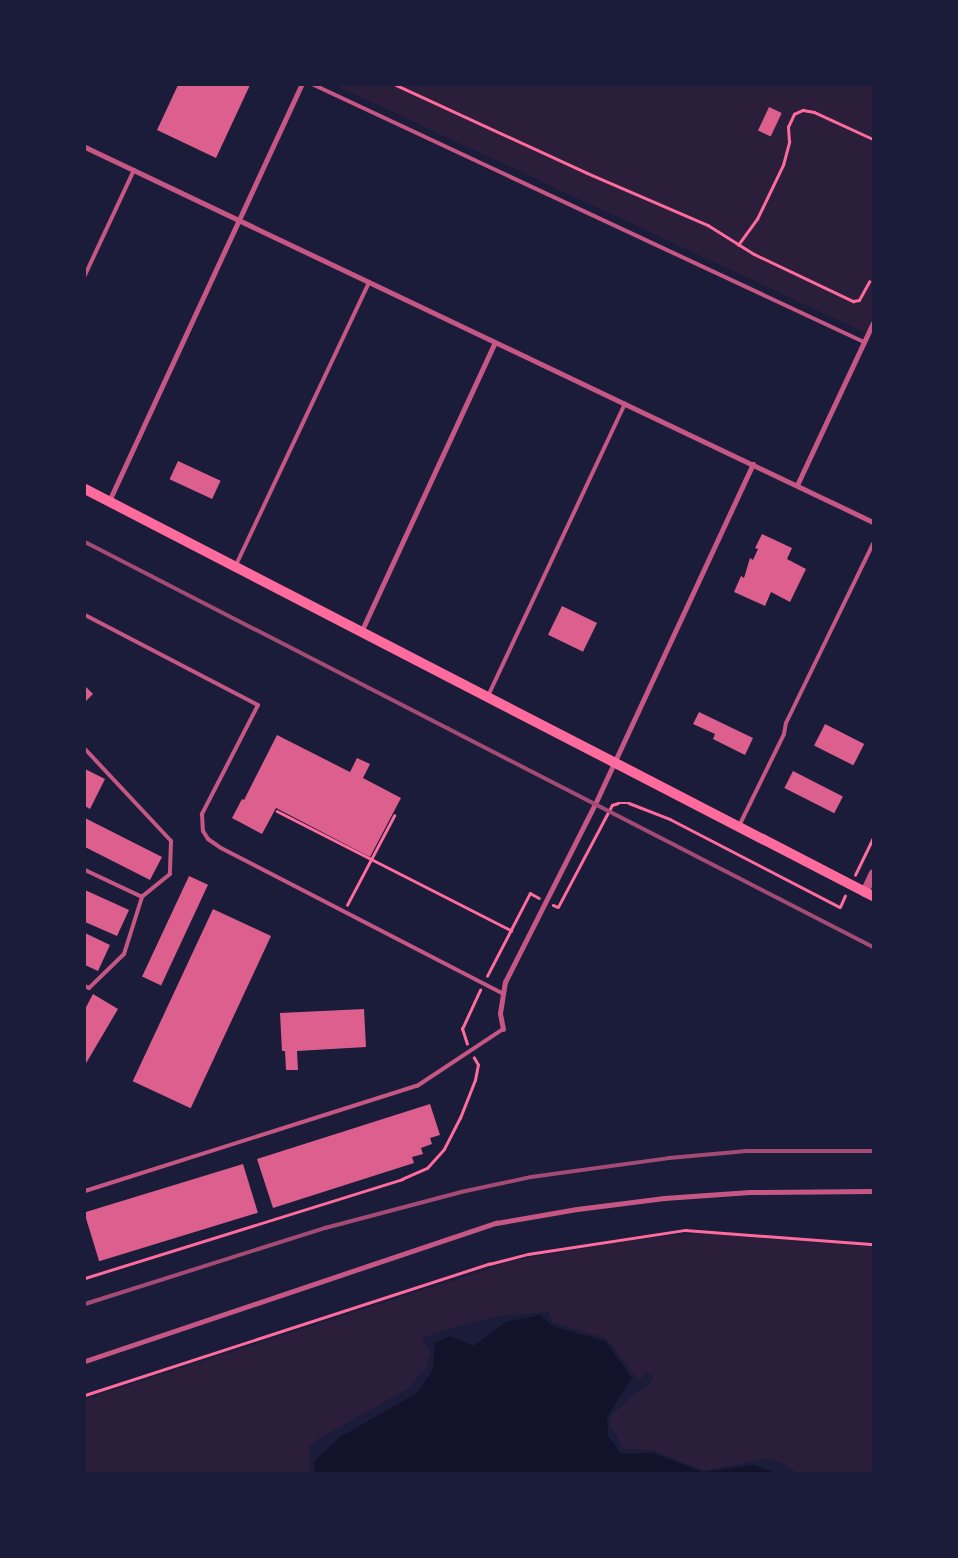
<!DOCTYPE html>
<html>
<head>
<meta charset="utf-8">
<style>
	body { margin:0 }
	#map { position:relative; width:958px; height:1558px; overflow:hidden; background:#1b1b3a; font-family:Signika,sans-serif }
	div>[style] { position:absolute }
	.green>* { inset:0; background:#2a1e3b }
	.water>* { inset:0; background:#12122b }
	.building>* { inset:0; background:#dd5f8e; transform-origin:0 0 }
	.path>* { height:2.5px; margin:-1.25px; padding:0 1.25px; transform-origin:1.25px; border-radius:1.25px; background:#ff6b9d }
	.service>* { height:4px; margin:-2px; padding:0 2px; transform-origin:2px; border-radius:2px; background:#c65784 }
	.minor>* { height:5px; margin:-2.5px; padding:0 2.5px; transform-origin:2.5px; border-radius:2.5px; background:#c65784 }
	.tertiary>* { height:9px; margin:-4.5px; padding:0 4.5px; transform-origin:4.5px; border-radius:4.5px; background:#c65784 }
	.secondary>* { height:10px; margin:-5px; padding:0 5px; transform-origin:5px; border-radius:5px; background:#ff6b9d }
	.rail>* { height:4px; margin:-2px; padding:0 2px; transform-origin:2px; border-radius:2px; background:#a44b75 }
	span { translate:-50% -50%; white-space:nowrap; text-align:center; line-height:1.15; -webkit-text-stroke:4.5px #1b1b3a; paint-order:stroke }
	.frame { position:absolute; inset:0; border:86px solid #1b1b3a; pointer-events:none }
</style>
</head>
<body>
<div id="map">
	<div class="green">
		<i style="clip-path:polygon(335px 85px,873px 85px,873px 323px,868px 334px)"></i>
		<i style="clip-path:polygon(697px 1233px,873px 1247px,873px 1473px,797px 1473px,786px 1465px,769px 1458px,704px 1471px,651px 1450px,624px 1449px,609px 1423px,612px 1415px,633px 1395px,650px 1384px,653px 1376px,645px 1372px,640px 1381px,606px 1338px,552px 1322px,549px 1312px,498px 1316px,434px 1333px,421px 1340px,430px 1351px,427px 1367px,409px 1388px,325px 1435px,309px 1446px,310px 1473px,85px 1473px,85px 1399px,516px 1260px,639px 1239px)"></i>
	</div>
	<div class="water">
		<i style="clip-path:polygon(541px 1315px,552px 1326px,605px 1341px,632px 1378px,607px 1417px,608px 1436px,621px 1454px,653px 1453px,703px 1472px,753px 1465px,776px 1473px,315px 1473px,314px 1462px,340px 1437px,417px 1393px,433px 1370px,435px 1343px,450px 1336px,473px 1346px,506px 1322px)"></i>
	</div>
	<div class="building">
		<i style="clip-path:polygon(178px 85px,250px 85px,216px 158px,157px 130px)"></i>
		<i style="left:769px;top:107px;width:14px;height:26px;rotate:25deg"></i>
		<i style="left:178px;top:461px;width:47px;height:20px;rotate:25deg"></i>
		<i style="clip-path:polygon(762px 534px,792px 548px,787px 559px,806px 569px,790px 602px,771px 592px,765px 606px,734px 592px,741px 576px,744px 578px,750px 558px,753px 560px,758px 549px,755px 548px)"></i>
		<i style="left:562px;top:606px;width:39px;height:32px;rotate:26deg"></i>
		<i style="clip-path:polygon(85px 686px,93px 694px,85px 702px)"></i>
		<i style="clip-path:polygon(699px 712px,753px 738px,745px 755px,713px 739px,715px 734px,693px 724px)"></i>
		<i style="left:825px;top:724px;width:44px;height:24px;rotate:27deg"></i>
		<i style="clip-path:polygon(277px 735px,350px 772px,357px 758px,370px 764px,363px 778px,401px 798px,370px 857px,276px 808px,262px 834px,232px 818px,242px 799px,244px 800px)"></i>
		<i style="clip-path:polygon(85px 769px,105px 779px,90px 809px,85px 806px)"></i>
		<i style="left:793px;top:771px;width:56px;height:19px;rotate:27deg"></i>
		<i style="clip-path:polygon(85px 818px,162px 857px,150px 880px,85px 847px)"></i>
		<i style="left:189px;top:876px;width:21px;height:111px;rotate:25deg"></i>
		<i style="clip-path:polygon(85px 890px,129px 910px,117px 936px,85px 922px)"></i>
		<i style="left:213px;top:909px;width:64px;height:190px;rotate:25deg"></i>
		<i style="clip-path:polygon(85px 933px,110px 945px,98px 971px,85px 965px)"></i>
		<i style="clip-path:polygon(93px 994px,118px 1009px,85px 1065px,85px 1009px)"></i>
		<i style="clip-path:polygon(364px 1009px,366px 1047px,297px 1051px,298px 1070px,286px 1070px,285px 1051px,282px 1051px,280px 1013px)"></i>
		<i style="clip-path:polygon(430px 1104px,440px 1135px,430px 1138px,432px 1144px,421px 1148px,423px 1154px,412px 1157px,414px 1163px,273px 1208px,257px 1159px)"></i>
		<i style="left:243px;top:1164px;width:51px;height:166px;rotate:73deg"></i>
	</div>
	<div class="path">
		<i style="left:396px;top:85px;width:210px;rotate:24.7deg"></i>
		<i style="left:587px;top:173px;width:132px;rotate:23.3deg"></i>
		<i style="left:708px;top:225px;width:54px;rotate:32.2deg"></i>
		<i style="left:754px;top:254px;width:110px;rotate:25.4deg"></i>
		<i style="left:853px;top:301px;width:6px;rotate:-9deg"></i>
		<i style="left:859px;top:300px;width:21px;rotate:-61deg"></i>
		<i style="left:738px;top:245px;width:32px;rotate:-54deg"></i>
		<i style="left:757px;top:219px;width:60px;rotate:-64.3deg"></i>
		<i style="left:783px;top:165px;width:24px;rotate:-75deg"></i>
		<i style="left:789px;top:142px;width:15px;rotate:-94deg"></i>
		<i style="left:788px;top:127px;width:14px;rotate:-65deg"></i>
		<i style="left:794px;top:114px;width:10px;rotate:-24deg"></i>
		<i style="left:803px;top:110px;width:11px;rotate:10deg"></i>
		<i style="left:814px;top:112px;width:65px;rotate:24.6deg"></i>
		<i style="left:277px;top:811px;width:263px;rotate:27deg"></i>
		<i style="left:855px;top:875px;width:41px;rotate:-64.1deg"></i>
		<i style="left:347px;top:905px;width:101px;rotate:-62.2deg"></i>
		<i style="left:553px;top:905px;width:5px;rotate:22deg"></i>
		<i style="left:558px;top:907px;width:115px;rotate:-62.1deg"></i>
		<i style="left:612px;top:805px;width:6px;rotate:-18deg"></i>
		<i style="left:618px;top:803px;width:11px"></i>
		<i style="left:629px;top:803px;width:44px;rotate:21.3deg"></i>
		<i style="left:670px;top:819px;width:191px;rotate:27.4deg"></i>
		<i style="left:840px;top:907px;width:12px;rotate:-66deg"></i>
		<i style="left:487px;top:976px;width:93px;rotate:-62.6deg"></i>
		<i style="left:530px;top:893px;width:10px;rotate:29deg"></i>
		<i style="left:467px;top:1044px;width:16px;rotate:-108deg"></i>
		<i style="left:462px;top:1029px;width:43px;rotate:-65.2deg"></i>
		<i style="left:85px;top:1278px;width:332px;rotate:-17.3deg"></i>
		<i style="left:402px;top:1179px;width:27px;rotate:-24deg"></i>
		<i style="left:427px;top:1168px;width:25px;rotate:-48deg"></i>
		<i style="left:444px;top:1149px;width:35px;rotate:-63deg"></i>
		<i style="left:460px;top:1118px;width:41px;rotate:-68.5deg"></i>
		<i style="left:475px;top:1080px;width:15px;rotate:-79deg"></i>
		<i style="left:478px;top:1065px;width:8px;rotate:-120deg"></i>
		<i style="left:85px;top:1395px;width:425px;rotate:-18deg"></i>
		<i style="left:489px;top:1264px;width:40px;rotate:-14.4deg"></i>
		<i style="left:528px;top:1254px;width:159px;rotate:-8.7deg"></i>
		<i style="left:685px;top:1230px;width:189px;rotate:4.3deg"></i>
	</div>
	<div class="service">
		<i style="left:314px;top:85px;width:607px;rotate:25.05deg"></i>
		<i style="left:85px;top:275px;width:116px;rotate:-65deg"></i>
		<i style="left:236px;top:565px;width:313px;rotate:-64.8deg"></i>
		<i style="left:85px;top:615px;width:195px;rotate:27.5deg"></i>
		<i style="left:258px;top:705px;width:123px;rotate:117.2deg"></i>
		<i style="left:202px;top:814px;width:17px;rotate:87deg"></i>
		<i style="left:203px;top:831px;width:9px;rotate:58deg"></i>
		<i style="left:208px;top:839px;width:16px;rotate:35deg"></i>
		<i style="left:221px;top:848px;width:316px;rotate:27.3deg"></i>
		<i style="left:488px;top:696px;width:323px;rotate:-64.9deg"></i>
		<i style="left:85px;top:749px;width:126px;rotate:46.9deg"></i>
		<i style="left:171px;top:841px;width:33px;rotate:92deg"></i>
		<i style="left:170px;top:874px;width:36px;rotate:141deg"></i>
		<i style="left:142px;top:897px;width:60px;rotate:107.5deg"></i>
		<i style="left:124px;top:954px;width:49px;rotate:135.8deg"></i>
		<i style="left:89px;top:988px;width:4px;rotate:-153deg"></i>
		<i style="left:739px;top:826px;width:102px;rotate:-63.9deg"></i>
		<i style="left:784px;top:734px;width:11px;rotate:-80deg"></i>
		<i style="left:786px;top:723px;width:199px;rotate:-64.1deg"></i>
		<i style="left:85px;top:870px;width:63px;rotate:25.3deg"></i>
		<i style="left:85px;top:1191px;width:348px;rotate:-17.6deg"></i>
		<i style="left:417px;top:1086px;width:103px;rotate:-33.5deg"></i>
	</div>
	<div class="minor">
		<i style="left:85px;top:147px;width:873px;rotate:25.45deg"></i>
		<i style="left:797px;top:485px;width:179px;rotate:-64.9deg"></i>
		<i style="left:109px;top:501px;width:458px;rotate:-65.2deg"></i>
		<i style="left:361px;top:632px;width:319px;rotate:-65.2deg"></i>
		<i style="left:503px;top:1029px;width:16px;rotate:-101deg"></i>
		<i style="left:500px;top:1013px;width:31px;rotate:-81deg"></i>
		<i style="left:505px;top:982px;width:199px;rotate:-63.2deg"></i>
		<i style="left:595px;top:804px;width:375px;rotate:-65.1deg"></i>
		<i style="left:85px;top:1361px;width:434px;rotate:-18.6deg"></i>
		<i style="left:496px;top:1223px;width:82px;rotate:-9.8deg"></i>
		<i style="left:577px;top:1209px;width:88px;rotate:-7.2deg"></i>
		<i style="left:664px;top:1198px;width:86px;rotate:-4deg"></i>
		<i style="left:750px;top:1192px;width:123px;rotate:-0.5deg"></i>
	</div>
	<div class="tertiary">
		<i style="left:864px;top:892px;width:21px;rotate:-65deg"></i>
	</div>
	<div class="secondary">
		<i style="left:85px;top:489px;width:887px;rotate:27.32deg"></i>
	</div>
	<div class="rail">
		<i style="left:85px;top:542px;width:886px;rotate:27.2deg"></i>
		<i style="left:85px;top:1304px;width:252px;rotate:-17.6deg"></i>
		<i style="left:325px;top:1228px;width:141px;rotate:-14.8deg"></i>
		<i style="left:461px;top:1192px;width:72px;rotate:-12.1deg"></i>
		<i style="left:531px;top:1177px;width:139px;rotate:-7.8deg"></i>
		<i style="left:669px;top:1158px;width:78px;rotate:-5.1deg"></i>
		<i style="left:747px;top:1151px;width:126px"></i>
	</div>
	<div class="frame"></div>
</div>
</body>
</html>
